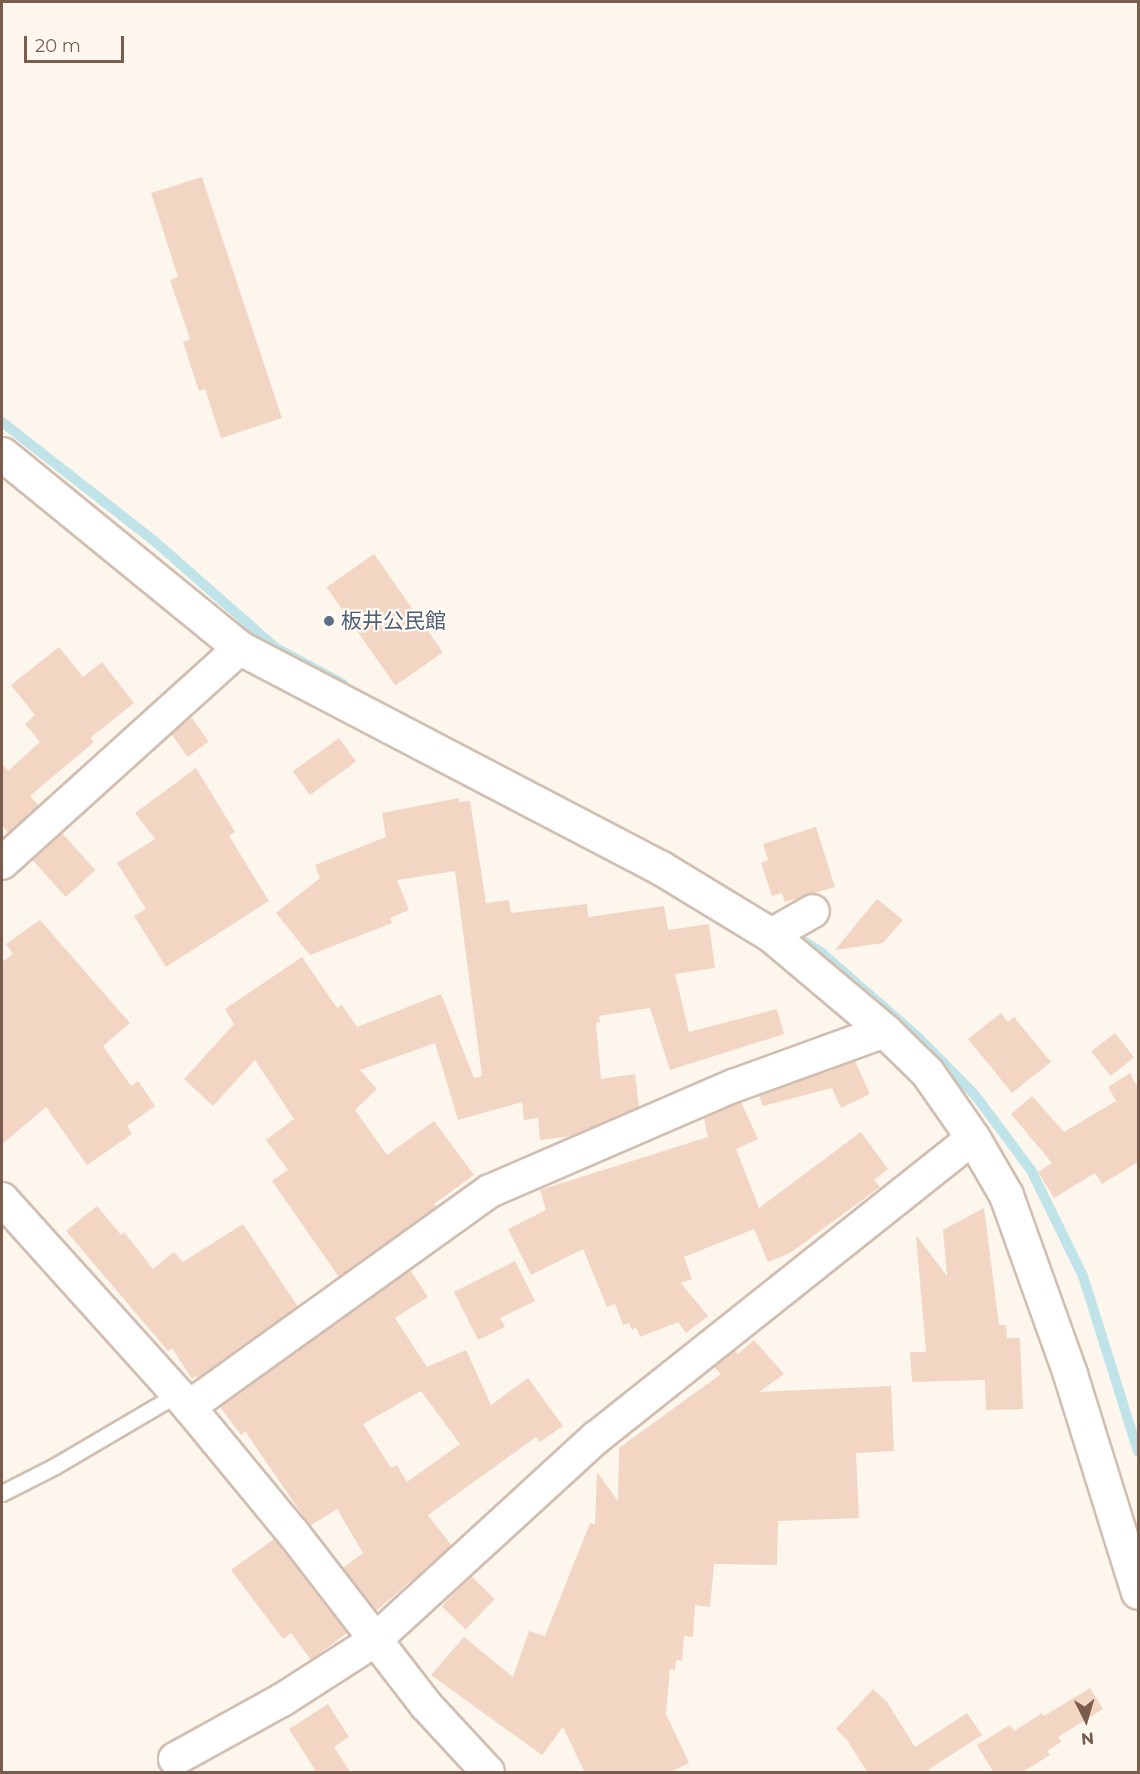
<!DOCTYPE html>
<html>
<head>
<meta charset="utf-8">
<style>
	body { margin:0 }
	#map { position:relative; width:1140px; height:1774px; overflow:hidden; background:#fdf6ec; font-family:Montserrat,"Noto Sans JP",sans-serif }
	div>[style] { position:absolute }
	.stream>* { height:10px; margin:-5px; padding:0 5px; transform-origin:5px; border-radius:5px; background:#bfe3e8 }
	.building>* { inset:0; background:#f3d5c3; transform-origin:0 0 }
	.roads { filter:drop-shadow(2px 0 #d1beb0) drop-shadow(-2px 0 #d1beb0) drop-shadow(0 2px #d1beb0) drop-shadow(0 -2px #d1beb0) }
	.lane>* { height:15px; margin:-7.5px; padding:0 7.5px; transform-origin:7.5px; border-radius:7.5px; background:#fff }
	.street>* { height:32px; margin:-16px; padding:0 16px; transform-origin:16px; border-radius:16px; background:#fff }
	.secondary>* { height:33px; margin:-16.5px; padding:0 16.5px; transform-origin:16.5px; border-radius:16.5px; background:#fff }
	.dots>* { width:16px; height:16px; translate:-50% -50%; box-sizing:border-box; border:3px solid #fffaf3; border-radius:50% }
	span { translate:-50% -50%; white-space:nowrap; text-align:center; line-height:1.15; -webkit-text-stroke:4.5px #fffaf3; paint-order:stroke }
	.service-label { font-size:21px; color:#4e5e75 }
	.left { translate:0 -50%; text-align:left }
	.frame { position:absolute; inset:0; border:3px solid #7a5c4d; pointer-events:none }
	.north { position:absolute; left:1056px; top:1690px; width:60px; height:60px; -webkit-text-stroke:4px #fffaf3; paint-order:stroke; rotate:175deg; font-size:16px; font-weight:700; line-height:24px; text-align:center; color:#7a5c4d }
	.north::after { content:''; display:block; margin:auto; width:21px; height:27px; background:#7a5c4d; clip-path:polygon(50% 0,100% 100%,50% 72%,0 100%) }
	.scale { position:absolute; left:24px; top:36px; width:100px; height:27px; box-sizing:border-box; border:3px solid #7a5c4d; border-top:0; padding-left:8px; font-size:18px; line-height:21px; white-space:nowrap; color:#7a5c4d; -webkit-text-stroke:4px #fffaf3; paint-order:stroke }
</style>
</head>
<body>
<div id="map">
	<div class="stream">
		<i style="left:2px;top:422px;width:190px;rotate:38deg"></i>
		<i style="left:152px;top:539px;width:165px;rotate:41.3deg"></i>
		<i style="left:276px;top:648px;width:76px;rotate:28.2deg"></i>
		<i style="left:792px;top:934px;width:36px;rotate:32deg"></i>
		<i style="left:822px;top:953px;width:129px;rotate:41.2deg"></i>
		<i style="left:919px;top:1038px;width:80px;rotate:45.5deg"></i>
		<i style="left:975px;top:1095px;width:94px;rotate:53.3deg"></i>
		<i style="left:1031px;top:1170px;width:118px;rotate:63.9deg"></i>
		<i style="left:1083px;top:1276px;width:184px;rotate:72.6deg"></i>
	</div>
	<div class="building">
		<i style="clip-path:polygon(202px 177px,282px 418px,221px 438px,205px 389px,199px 391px,183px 342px,190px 339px,170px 280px,178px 277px,151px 193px)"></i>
		<i style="left:374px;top:554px;width:120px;height:58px;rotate:55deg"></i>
		<i style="clip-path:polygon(59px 647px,83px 677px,102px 662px,134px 703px,90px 738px,94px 742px,30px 796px,39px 806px,8px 833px,2px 825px,2px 763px,8px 771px,40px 742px,25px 724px,35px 715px,11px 685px)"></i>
		<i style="left:192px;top:718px;width:29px;height:26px;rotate:55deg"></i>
		<i style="left:339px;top:738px;width:29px;height:57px;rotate:54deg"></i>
		<i style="clip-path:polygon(196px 768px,235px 832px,229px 836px,269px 901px,166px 967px,134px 916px,146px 909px,117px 863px,155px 839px,135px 813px)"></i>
		<i style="clip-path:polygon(459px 798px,459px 802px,470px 801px,486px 903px,509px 900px,511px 913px,587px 904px,588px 917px,664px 906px,668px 930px,709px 924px,715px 968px,675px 974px,689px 1032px,777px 1009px,784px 1034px,670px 1070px,650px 1008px,599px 1016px,600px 1022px,596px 1023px,601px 1079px,635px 1074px,639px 1107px,572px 1136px,540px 1140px,538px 1118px,524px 1120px,522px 1102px,458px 1120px,435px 1043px,360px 1070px,377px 1089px,355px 1110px,387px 1155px,434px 1121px,474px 1175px,434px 1204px,436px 1207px,339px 1277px,272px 1181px,288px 1170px,266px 1140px,294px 1119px,255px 1060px,213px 1106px,184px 1079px,234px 1024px,225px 1009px,302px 957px,337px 1008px,342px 1005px,357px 1027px,441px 994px,474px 1078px,482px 1076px,455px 871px,397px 880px,409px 910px,390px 918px,392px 923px,310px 955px,276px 913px,320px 878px,315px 865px,386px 837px,382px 813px)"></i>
		<i style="clip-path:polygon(816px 827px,835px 887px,785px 902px,782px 893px,772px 896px,761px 863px,768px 860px,763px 844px)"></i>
		<i style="left:62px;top:833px;width:50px;height:40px;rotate:48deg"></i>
		<i style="clip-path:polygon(877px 899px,903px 920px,883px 943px,835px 950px)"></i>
		<i style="clip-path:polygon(40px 920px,130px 1023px,103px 1046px,131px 1086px,138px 1081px,155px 1106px,127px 1126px,132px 1134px,87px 1165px,46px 1107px,2px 1144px,2px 962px,13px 954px,6px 944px)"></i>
		<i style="clip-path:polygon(1001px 1013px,1008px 1022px,1014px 1017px,1051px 1062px,1012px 1093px,968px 1039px)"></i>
		<i style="left:1115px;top:1033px;width:31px;height:30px;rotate:52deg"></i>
		<i style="clip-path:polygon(855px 1061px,870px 1094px,841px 1108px,832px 1088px,763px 1106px,759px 1096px)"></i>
		<i style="clip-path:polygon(1130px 1073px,1138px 1088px,1138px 1162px,1102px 1184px,1095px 1173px,1054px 1198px,1038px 1172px,1052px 1163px,1011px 1114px,1032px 1096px,1064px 1132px,1116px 1101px,1108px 1087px)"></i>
		<i style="clip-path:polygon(741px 1102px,758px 1139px,736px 1149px,759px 1208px,861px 1132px,888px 1169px,874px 1180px,880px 1187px,790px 1253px,768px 1262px,754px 1229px,684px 1257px,692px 1279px,681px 1283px,708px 1316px,686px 1333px,678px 1322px,640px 1337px,636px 1327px,632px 1330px,629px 1323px,623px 1325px,615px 1304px,607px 1307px,583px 1249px,531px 1275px,508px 1229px,546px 1210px,540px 1190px,708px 1137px,704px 1118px)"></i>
		<i style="clip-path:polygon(97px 1206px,121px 1235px,124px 1232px,153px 1269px,174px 1252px,183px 1262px,243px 1224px,298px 1307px,198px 1378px,196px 1376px,192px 1379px,172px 1348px,168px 1351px,66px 1231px)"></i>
		<i style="clip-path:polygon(984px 1208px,999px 1325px,1006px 1325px,1007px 1338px,1020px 1338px,1023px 1409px,986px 1410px,985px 1380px,912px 1382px,910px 1352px,926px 1352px,916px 1235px,947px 1276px,943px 1230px)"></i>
		<i style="clip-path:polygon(515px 1261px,535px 1301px,500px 1318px,505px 1327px,478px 1340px,454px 1292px)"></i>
		<i style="clip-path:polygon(evenodd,410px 1270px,428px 1297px,395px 1318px,427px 1367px,466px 1350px,491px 1405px,528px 1378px,563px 1426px,540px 1442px,536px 1437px,428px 1515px,452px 1546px,376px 1611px,343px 1568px,363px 1553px,337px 1509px,310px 1526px,245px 1431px,241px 1435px,220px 1407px,410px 1270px,421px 1391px,460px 1444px,407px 1482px,397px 1465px,391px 1468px,363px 1424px,421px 1391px)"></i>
		<i style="clip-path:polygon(754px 1340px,784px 1374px,759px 1392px,891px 1386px,894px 1451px,856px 1453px,859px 1518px,778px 1521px,777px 1565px,714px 1564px,710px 1607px,695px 1605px,693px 1637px,684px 1636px,682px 1661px,676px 1660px,675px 1670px,670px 1669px,666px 1714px,689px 1763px,668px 1773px,585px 1773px,563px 1727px,542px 1755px,431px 1675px,464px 1637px,513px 1677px,529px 1631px,545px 1636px,590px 1523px,595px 1524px,597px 1472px,618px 1501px,619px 1448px,721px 1374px,714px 1367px,735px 1350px,738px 1354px)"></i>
		<i style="clip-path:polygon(274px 1539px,347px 1633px,311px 1660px,291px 1633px,283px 1639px,231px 1570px)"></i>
		<i style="left:471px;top:1576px;width:33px;height:42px;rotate:44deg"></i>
		<i style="clip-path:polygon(1090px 1688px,1103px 1709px,1058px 1737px,1061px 1742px,1047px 1751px,1050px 1755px,1021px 1773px,994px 1773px,977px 1745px,1010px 1725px,1014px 1731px,1042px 1713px,1044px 1716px)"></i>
		<i style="clip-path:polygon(873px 1689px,887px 1702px,915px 1747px,967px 1713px,982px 1735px,929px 1769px,931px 1773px,868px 1773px,847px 1740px,836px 1729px)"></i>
		<i style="clip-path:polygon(328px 1704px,349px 1737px,334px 1747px,351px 1773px,317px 1773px,289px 1729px)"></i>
	</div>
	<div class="roads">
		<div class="lane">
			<i style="left:2px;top:1493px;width:59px;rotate:-27deg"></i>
			<i style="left:55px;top:1466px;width:142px;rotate:-30.5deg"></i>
		</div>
		<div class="street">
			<i style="left:2px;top:863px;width:321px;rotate:-42.1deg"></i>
			<i style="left:771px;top:935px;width:48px;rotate:-29.7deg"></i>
			<i style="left:2px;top:1199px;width:280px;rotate:48deg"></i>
			<i style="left:189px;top:1407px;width:163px;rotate:50.5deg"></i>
			<i style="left:293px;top:1533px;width:217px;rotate:52.3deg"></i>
			<i style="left:426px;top:1705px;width:91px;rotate:47.2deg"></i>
			<i style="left:189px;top:1407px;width:370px;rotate:-35.7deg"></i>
			<i style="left:490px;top:1191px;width:265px;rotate:-23.4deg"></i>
			<i style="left:733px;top:1086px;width:162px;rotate:-19.9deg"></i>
			<i style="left:175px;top:1759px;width:122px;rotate:-28.9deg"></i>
			<i style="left:282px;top:1700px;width:109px;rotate:-32.7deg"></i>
			<i style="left:374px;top:1641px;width:302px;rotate:-42.5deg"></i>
			<i style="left:597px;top:1437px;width:480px;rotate:-38.5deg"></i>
		</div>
		<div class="secondary">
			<i style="left:2px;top:454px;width:307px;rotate:39.2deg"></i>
			<i style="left:240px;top:648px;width:475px;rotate:27.6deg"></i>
			<i style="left:661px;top:868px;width:129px;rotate:31.3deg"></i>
			<i style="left:771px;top:935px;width:149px;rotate:40.1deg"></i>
			<i style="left:885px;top:1031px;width:59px;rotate:44.3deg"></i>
			<i style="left:927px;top:1072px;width:80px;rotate:55.1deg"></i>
			<i style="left:973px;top:1138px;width:66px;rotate:59.9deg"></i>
			<i style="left:1006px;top:1195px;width:190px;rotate:70.3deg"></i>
			<i style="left:1070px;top:1374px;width:228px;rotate:72.7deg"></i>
		</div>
	</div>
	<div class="dots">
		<i style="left:329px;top:621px;background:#5c6f8a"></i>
	</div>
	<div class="service-label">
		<span class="left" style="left:341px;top:621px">板井公民館</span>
	</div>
	<div class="frame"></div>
	<div class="north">N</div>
	<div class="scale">20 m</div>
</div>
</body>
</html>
